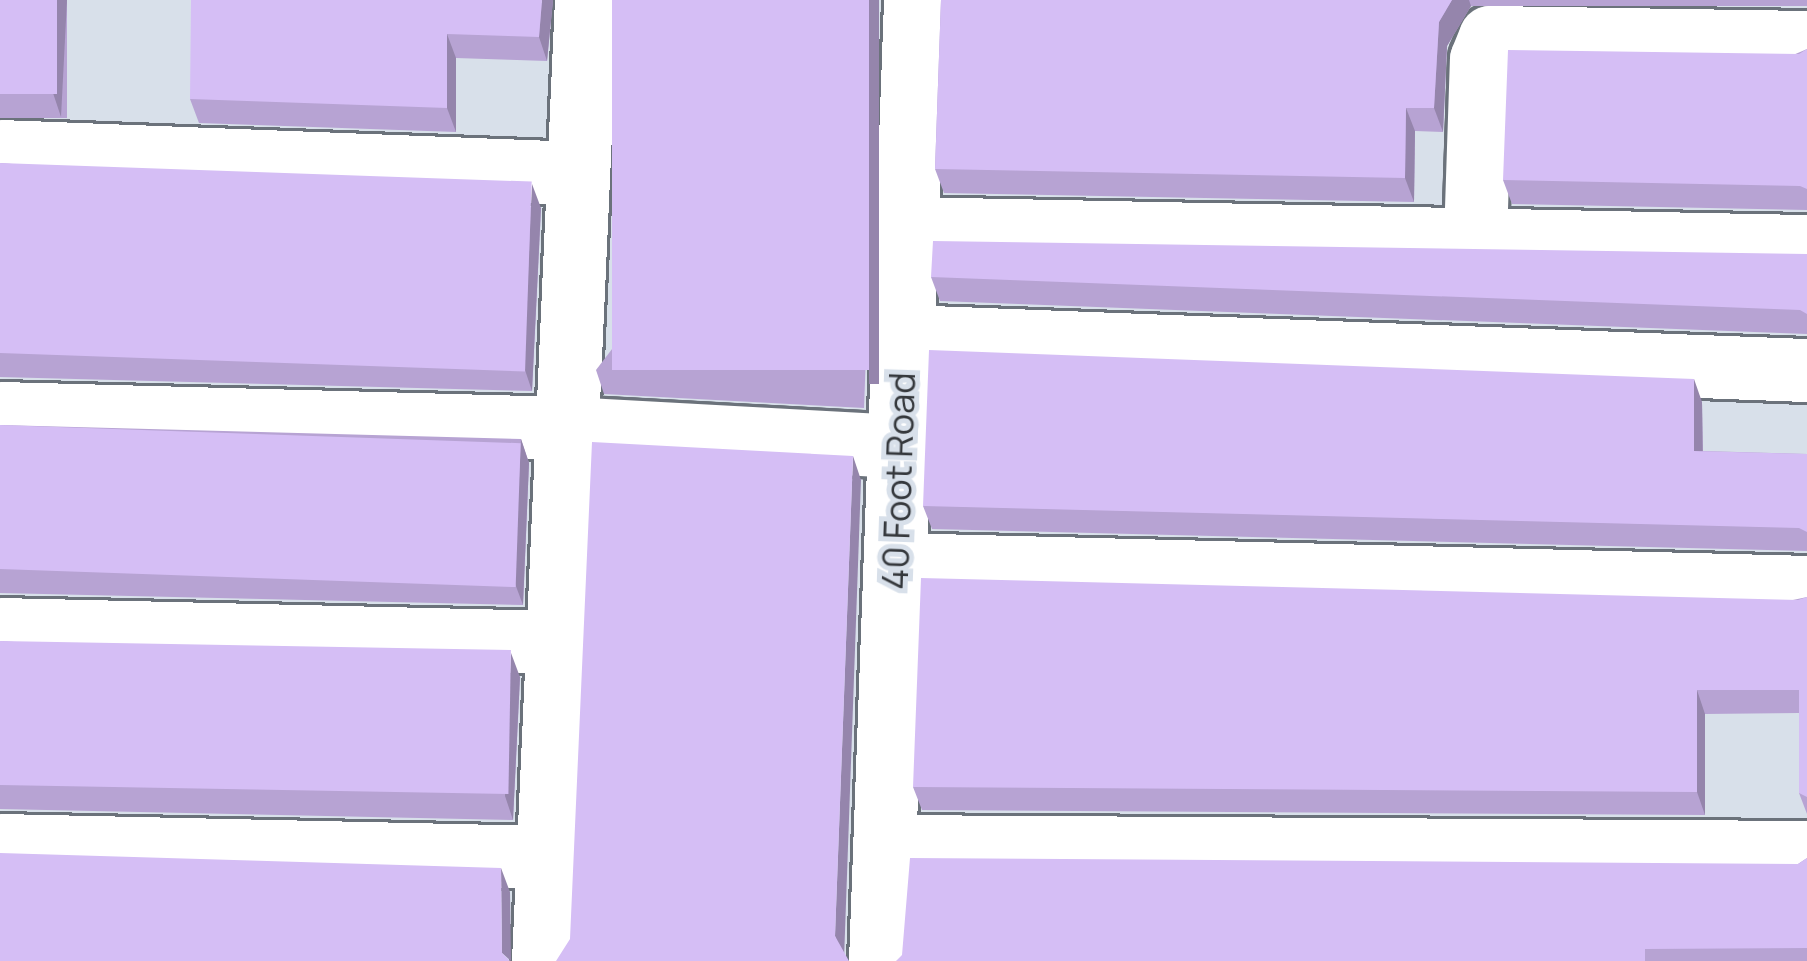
<!DOCTYPE html>
<html>
<head>
<meta charset="utf-8">
<style>
	body { margin:0 }
	#map { position:relative; width:1807px; height:961px; overflow:hidden; background:#d8e0ea; font-family:Manrope,sans-serif }
	div>[style] { position:absolute }
	.roads { filter:drop-shadow(3px 0 #6b727b) drop-shadow(-3px 0 #6b727b) drop-shadow(0 3px #6b727b) drop-shadow(0 -3px #6b727b) }
	.street>* { height:63px; margin:-31.5px; padding:0 31.5px; transform-origin:31.5px; border-radius:31.5px; background:#fff }
	.wall>* { inset:0; background:#b7a3d3; transform-origin:0 0 }
	.shaded-wall>* { inset:0; background:#9585ac; transform-origin:0 0 }
	.building>* { inset:0; background:#d5bef5; transform-origin:0 0 }
	span { translate:-50% -50%; white-space:nowrap; text-align:center; line-height:1.15; -webkit-text-stroke:10px #d8e0ea; paint-order:stroke }
	.street-label { font-size:36px; color:#35383c }
</style>
</head>
<body>
<div id="map">
	<div class="roads">
		<div class="street">
			<i style="left:0;top:151px;width:577px;rotate:2.18deg"></i>
			<i style="left:907px;top:228px;width:900px;rotate:1.15deg"></i>
			<i style="left:1475px;top:238px;width:179px;rotate:-88.1deg"></i>
			<i style="left:1481px;top:59px;width:24px;rotate:-68deg"></i>
			<i style="left:1490px;top:37px;width:317px;rotate:0.9deg"></i>
			<i style="left:904px;top:336px;width:904px;rotate:2.16deg"></i>
			<i style="left:0;top:413px;width:566px;rotate:1.52deg"></i>
			<i style="left:566px;top:428px;width:333px;rotate:3.1deg"></i>
			<i style="left:895px;top:564px;width:912px;rotate:1.44deg"></i>
			<i style="left:0;top:629px;width:557px;rotate:1.34deg"></i>
			<i style="left:0;top:845px;width:546px;rotate:1.26deg"></i>
			<i style="left:884px;top:846px;width:923px;rotate:0.37deg"></i>
			<i style="left:543px;top:961px;width:962px;rotate:-87.44deg"></i>
			<i style="left:880px;top:961px;width:962px;rotate:-87.91deg"></i>
		</div>
	</div>
	<div class="wall">
		<i style="left:0;top:0;width:67px;height:118px"></i>
		<i style="clip-path:polygon(553px 0,547px 61px,456px 58px,456px 132px,199px 123px,190px 99px)"></i>
		<i style="clip-path:polygon(879px 0,864px 408px,604px 394px,596px 370px)"></i>
		<i style="clip-path:polygon(941px 0,1807px 0,1807px 6px,1471px 6px,1447px 46px,1443px 132px,1415px 131px,1414px 202px,944px 193px,935px 169px)"></i>
		<i style="clip-path:polygon(1807px 49px,1807px 210px,1512px 204px,1503px 180px)"></i>
		<i style="clip-path:polygon(0 163px,541px 208px,532px 391px,0 377px)"></i>
		<i style="clip-path:polygon(1807px 254px,1807px 334px,940px 301px,931px 277px)"></i>
		<i style="clip-path:polygon(1702px 402px,1703px 451px,1807px 454px,1807px 551px,932px 529px,923px 506px)"></i>
		<i style="clip-path:polygon(0 425px,521px 439px,529px 463px,523px 605px,0 593px)"></i>
		<i style="clip-path:polygon(1807px 597px,1807px 814px,1799px 793px,1799px 713px,1705px 714px,1705px 815px,922px 810px,913px 787px)"></i>
		<i style="clip-path:polygon(0 641px,520px 677px,513px 820px,0 809px)"></i>
		<i style="clip-path:polygon(1807px 858px,1807px 961px,896px 961px,1798px 864px)"></i>
	</div>
	<div class="shaded-wall">
		<i style="clip-path:polygon(57px 0,67px 0,61px 117px,53px 93px)"></i>
		<i style="clip-path:polygon(542px 0,553px 0,547px 61px,539px 37px)"></i>
		<i style="left:869px;top:0;width:10px;height:384px"></i>
		<i style="clip-path:polygon(1452px 0,1469px 0,1471px 6px,1447px 46px,1443px 132px,1434px 108px,1439px 22px)"></i>
		<i style="clip-path:polygon(447px 34px,456px 58px,456px 132px,447px 108px)"></i>
		<i style="clip-path:polygon(1406px 108px,1415px 131px,1414px 202px,1405px 178px)"></i>
		<i style="clip-path:polygon(532px 184px,541px 208px,532px 391px,524px 367px)"></i>
		<i style="clip-path:polygon(1694px 379px,1702px 402px,1703px 474px,1694px 451px)"></i>
		<i style="clip-path:polygon(521px 439px,529px 463px,523px 605px,514px 581px)"></i>
		<i style="clip-path:polygon(853px 456px,861px 480px,844px 960px,835px 936px)"></i>
		<i style="clip-path:polygon(511px 653px,520px 677px,513px 820px,505px 796px)"></i>
		<i style="clip-path:polygon(1697px 690px,1705px 714px,1705px 815px,1697px 792px)"></i>
		<i style="clip-path:polygon(501px 868px,510px 892px,511px 961px,502px 953px)"></i>
	</div>
	<div class="building">
		<i style="left:0;top:0;width:57px;height:94px"></i>
		<i style="clip-path:polygon(191px 0,542px 0,539px 37px,447px 34px,447px 108px,190px 99px)"></i>
		<i style="left:612px;top:0;width:257px;height:370px"></i>
		<i style="clip-path:polygon(941px 0,1452px 0,1439px 22px,1434px 108px,1406px 108px,1405px 178px,935px 169px)"></i>
		<i style="clip-path:polygon(1807px 49px,1807px 189px,1800px 186px,1503px 180px,1508px 50px,1799px 54px)"></i>
		<i style="left:0;top:163px;width:532px;height:190px;rotate:2deg"></i>
		<i style="clip-path:polygon(933px 241px,1807px 254px,1807px 314px,1800px 310px,931px 277px)"></i>
		<i style="clip-path:polygon(929px 350px,1694px 379px,1694px 451px,1807px 454px,1807px 532px,1799px 528px,923px 506px)"></i>
		<i style="left:0;top:425px;width:521px;height:144px;rotate:2deg"></i>
		<i style="clip-path:polygon(592px 442px,853px 456px,835px 936px,849px 961px,556px 961px,570px 939px)"></i>
		<i style="clip-path:polygon(921px 578px,1798px 600px,1807px 597px,1807px 797px,1799px 793px,1799px 690px,1697px 690px,1697px 792px,913px 787px)"></i>
		<i style="left:0;top:641px;width:511px;height:144px;rotate:1deg"></i>
		<i style="clip-path:polygon(0 853px,501px 868px,502px 953px,510px 961px,0 961px)"></i>
		<i style="clip-path:polygon(910px 858px,1798px 864px,1807px 858px,1807px 948px,1645px 949px,1645px 961px,896px 961px,902px 955px)"></i>
	</div>
	<div class="street-label">
		<span style="left:898px;top:481px;rotate:-88deg">40 Foot Road</span>
	</div>
</div>
</body>
</html>
